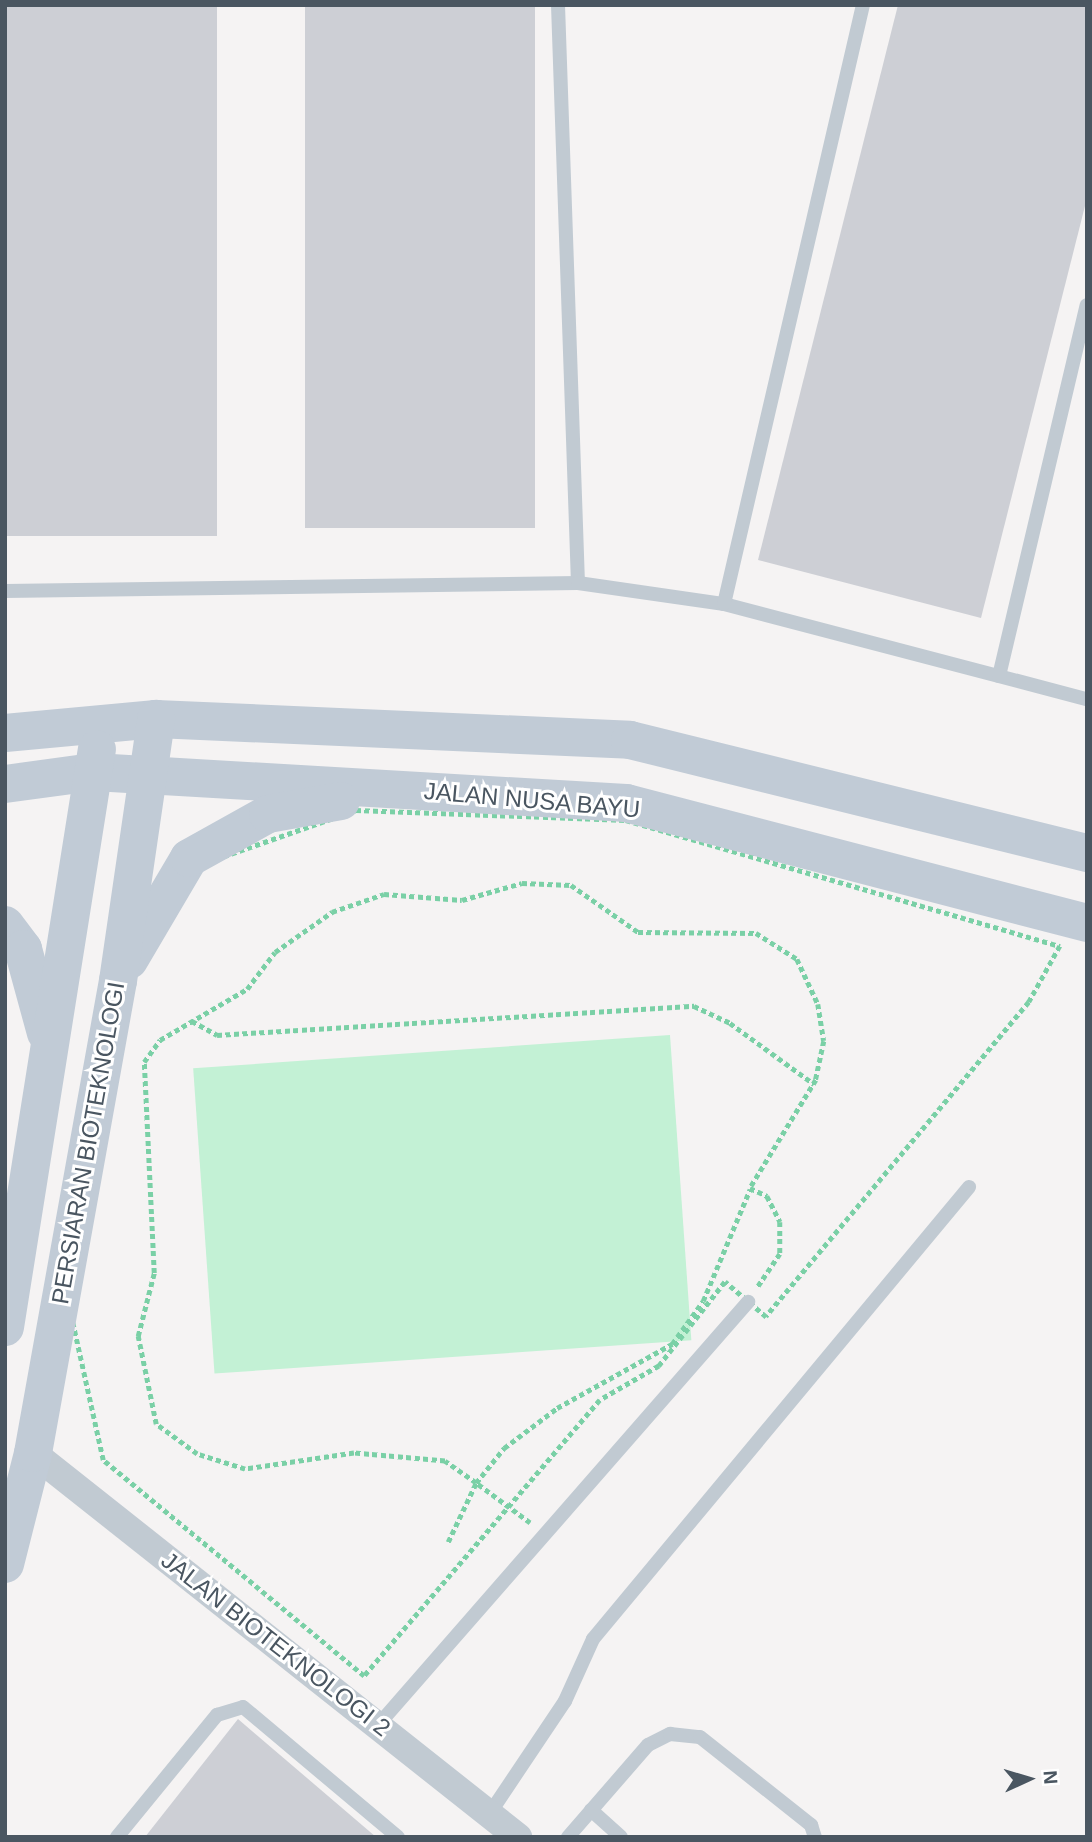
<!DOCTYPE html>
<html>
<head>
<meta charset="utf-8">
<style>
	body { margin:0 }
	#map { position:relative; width:1092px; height:1842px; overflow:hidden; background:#f5f3f3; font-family:Helvetica,sans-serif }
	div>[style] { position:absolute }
	.green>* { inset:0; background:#c3f1d5; transform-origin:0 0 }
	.building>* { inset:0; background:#cdcfd5; transform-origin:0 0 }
	.path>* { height:4.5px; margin-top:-2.25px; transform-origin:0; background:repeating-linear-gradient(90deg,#7ad0a6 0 5px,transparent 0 8.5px) }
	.lane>* { height:14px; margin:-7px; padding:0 7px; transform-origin:7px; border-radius:7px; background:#c1cad2 }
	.street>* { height:28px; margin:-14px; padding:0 14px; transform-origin:14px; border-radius:14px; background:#c1cad2 }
	.secondary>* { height:38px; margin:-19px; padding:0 19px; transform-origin:19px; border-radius:19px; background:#c1cbd6 }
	span { translate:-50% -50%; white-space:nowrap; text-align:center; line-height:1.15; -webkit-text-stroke:6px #fff; paint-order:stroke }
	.street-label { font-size:24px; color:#4a5661 }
	.frame { position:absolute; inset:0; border:7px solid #4a5661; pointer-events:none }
	.north { position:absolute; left:994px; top:1744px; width:70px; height:70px; -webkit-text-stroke:5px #fff; paint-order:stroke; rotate:86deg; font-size:19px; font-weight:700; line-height:28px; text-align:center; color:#4a5661 }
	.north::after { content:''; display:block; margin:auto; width:24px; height:32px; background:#4a5661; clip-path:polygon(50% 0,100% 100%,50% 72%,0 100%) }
</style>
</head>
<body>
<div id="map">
	<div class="green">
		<i style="left:670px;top:1035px;width:306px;height:478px;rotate:86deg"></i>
	</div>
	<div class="building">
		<i style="left:5px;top:5px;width:212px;height:531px"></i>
		<i style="left:305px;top:5px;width:230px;height:523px"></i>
		<i style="clip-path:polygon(898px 5px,1087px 5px,1087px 198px,981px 618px,758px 560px)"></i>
		<i style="clip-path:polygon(238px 1719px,376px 1837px,145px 1837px)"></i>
	</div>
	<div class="path">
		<i style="left:356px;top:810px;width:270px;rotate:2.1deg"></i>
		<i style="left:626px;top:820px;width:452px;rotate:16.2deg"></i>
		<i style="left:1060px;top:946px;width:64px;rotate:119deg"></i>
		<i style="left:1029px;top:1002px;width:410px;rotate:129.9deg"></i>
		<i style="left:766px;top:1317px;width:54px;rotate:-139.5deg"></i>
		<i style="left:725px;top:1282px;width:107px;rotate:128.2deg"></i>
		<i style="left:659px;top:1366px;width:68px;rotate:150deg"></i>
		<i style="left:600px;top:1400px;width:363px;rotate:130.5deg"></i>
		<i style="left:364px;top:1676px;width:339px;rotate:-140.4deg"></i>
		<i style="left:103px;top:1460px;width:153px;rotate:-102.5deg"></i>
		<i style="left:70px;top:1311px;width:331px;rotate:-79.7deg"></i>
		<i style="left:129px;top:985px;width:139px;rotate:-59.7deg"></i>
		<i style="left:199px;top:865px;width:166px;rotate:-19.3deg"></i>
		<i style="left:192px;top:1021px;width:29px;rotate:29deg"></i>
		<i style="left:217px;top:1035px;width:478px;rotate:-3.5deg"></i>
		<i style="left:694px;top:1006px;width:40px;rotate:25deg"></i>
		<i style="left:730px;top:1023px;width:104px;rotate:36deg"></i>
		<i style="left:530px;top:1523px;width:67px;rotate:-143.5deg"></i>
		<i style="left:476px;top:1483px;width:45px;rotate:-51.3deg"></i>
		<i style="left:504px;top:1448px;width:66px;rotate:-37deg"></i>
		<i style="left:557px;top:1408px;width:132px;rotate:-29.1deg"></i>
		<i style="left:672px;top:1344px;width:53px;rotate:-54.2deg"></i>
		<i style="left:703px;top:1301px;width:121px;rotate:-67.2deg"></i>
		<i style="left:448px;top:1542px;width:65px;rotate:-64.6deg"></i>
		<i style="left:476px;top:1483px;width:38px;rotate:-145deg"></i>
		<i style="left:445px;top:1461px;width:91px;rotate:-175deg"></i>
		<i style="left:354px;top:1453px;width:110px;rotate:171.6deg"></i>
		<i style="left:245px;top:1469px;width:50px;rotate:-162.6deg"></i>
		<i style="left:197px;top:1454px;width:51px;rotate:-143.8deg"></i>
		<i style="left:156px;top:1424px;width:90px;rotate:-101.6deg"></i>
		<i style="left:138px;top:1336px;width:65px;rotate:-75.7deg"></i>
		<i style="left:154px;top:1273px;width:211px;rotate:-92.7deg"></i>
		<i style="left:144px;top:1062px;width:27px;rotate:-54deg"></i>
		<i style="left:160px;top:1040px;width:101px;rotate:-30.4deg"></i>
		<i style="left:247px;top:989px;width:46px;rotate:-52.9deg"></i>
		<i style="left:275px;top:952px;width:70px;rotate:-35.1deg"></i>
		<i style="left:332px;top:912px;width:55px;rotate:-19.1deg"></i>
		<i style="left:384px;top:894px;width:78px;rotate:4.4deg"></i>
		<i style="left:462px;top:900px;width:62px;rotate:-15.8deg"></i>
		<i style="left:522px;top:883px;width:49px;rotate:2.3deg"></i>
		<i style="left:571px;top:885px;width:82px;rotate:35deg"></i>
		<i style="left:638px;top:932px;width:118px;rotate:0.5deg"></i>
		<i style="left:756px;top:933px;width:49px;rotate:32.4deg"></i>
		<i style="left:797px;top:959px;width:50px;rotate:65deg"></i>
		<i style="left:818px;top:1004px;width:37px;rotate:81deg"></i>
		<i style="left:824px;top:1041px;width:40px;rotate:102deg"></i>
		<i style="left:816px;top:1080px;width:127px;rotate:121.4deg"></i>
		<i style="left:750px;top:1188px;width:19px;rotate:25deg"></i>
		<i style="left:767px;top:1196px;width:29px;rotate:63deg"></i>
		<i style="left:780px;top:1222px;width:32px;rotate:90deg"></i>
		<i style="left:780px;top:1254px;width:40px;rotate:124deg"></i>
	</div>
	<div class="lane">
		<i style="left:558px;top:5px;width:578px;rotate:88.02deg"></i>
		<i style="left:5px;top:591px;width:573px;rotate:-0.8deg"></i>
		<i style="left:578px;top:583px;width:148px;rotate:8.2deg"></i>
		<i style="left:724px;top:604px;width:375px;rotate:14.7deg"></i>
		<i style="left:724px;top:604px;width:615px;rotate:-76.94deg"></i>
		<i style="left:999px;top:676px;width:381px;rotate:-76.7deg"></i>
		<i style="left:379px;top:1724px;width:561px;rotate:-48.83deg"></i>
		<i style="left:591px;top:1810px;width:40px;rotate:42deg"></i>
		<i style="left:490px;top:1813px;width:135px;rotate:-56.2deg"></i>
		<i style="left:565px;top:1701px;width:68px;rotate:-65.7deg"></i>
		<i style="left:593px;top:1639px;width:588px;rotate:-50.24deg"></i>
		<i style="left:117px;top:1837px;width:158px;rotate:-50.7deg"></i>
		<i style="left:217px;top:1715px;width:27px;rotate:-17deg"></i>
		<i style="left:243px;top:1707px;width:202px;rotate:40deg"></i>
		<i style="left:568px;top:1837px;width:122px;rotate:-49deg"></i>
		<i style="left:648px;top:1745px;width:25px;rotate:-27deg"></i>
		<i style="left:670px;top:1734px;width:30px;rotate:6deg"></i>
		<i style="left:700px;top:1737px;width:142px;rotate:38.4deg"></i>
		<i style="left:811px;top:1825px;width:13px;rotate:72deg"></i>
	</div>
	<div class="street">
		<i style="left:33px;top:1453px;width:619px;rotate:38.37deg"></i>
	</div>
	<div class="secondary">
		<i style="left:5px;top:733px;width:152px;rotate:-5.3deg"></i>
		<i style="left:156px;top:719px;width:474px;rotate:2.5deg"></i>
		<i style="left:630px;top:740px;width:471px;rotate:13.9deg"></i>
		<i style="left:5px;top:784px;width:90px;rotate:-7.7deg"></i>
		<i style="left:94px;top:772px;width:533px;rotate:3.33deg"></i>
		<i style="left:626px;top:803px;width:476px;rotate:14.6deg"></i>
		<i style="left:5px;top:925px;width:30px;rotate:53deg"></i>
		<i style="left:23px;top:949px;width:87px;rotate:74.7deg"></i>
		<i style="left:129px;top:960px;width:118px;rotate:-59.5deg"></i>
		<i style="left:189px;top:858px;width:90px;rotate:-29.1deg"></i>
		<i style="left:268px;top:814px;width:74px;rotate:-10.1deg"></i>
		<i style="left:5px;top:1327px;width:585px;rotate:-80.96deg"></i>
		<i style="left:5px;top:1564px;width:114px;rotate:-75.8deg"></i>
		<i style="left:33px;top:1453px;width:480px;rotate:-79.8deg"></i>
		<i style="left:118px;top:981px;width:265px;rotate:-81.7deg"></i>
	</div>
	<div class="street-label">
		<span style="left:532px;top:800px;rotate:5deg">JALAN NUSA BAYU</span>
		<span style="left:88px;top:1143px;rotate:-80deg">PERSIARAN BIOTEKNOLOGI</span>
		<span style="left:276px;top:1644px;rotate:38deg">JALAN BIOTEKNOLOGI 2</span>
	</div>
	<div class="frame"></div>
	<div class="north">N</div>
</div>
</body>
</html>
